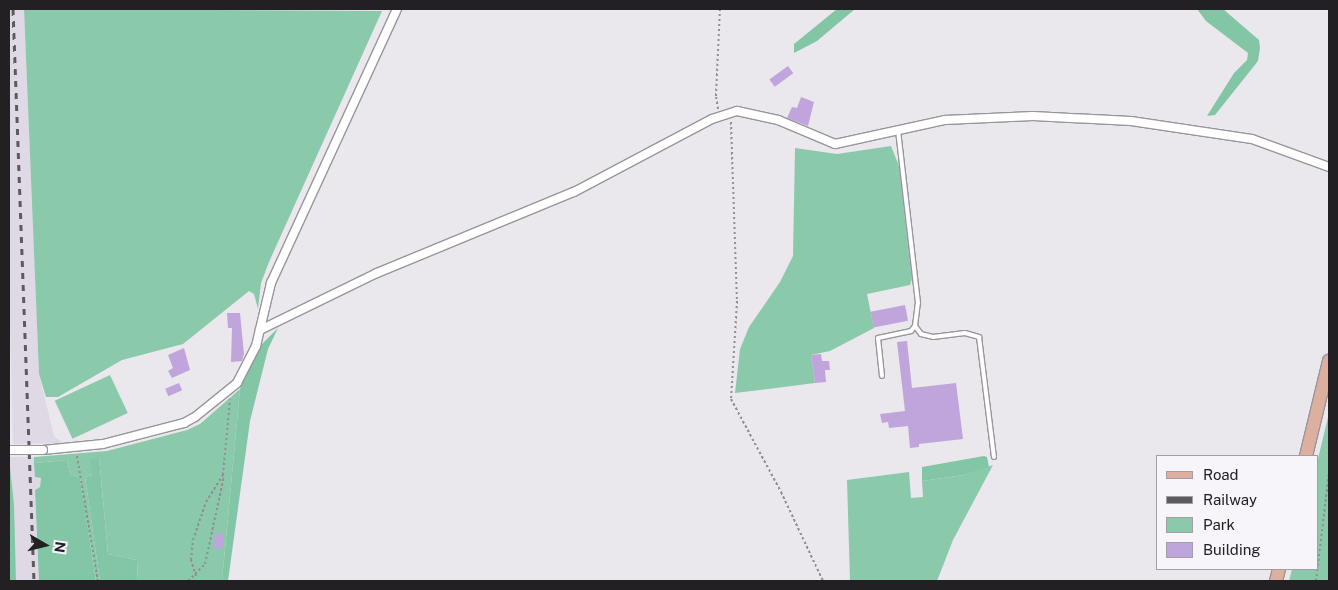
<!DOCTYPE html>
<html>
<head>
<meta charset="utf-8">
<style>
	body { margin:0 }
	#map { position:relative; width:1338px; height:590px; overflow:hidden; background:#eae7ed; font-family:"Public Sans",sans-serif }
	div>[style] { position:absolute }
	.built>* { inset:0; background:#dfd9e6 }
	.green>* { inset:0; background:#8bc9ab; transform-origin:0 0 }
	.forest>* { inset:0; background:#82c6a6 }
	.building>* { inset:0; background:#c0a5dc; transform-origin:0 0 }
	.path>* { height:2px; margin-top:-1px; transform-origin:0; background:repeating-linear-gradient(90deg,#908e92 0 2.5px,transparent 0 5px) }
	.roads { filter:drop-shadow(1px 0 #98959b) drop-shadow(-1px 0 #98959b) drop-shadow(0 1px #98959b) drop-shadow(0 -1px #98959b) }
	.service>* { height:4px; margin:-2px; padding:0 2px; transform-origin:2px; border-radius:2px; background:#fff }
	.minor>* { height:8px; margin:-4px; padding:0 4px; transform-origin:4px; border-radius:4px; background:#fff }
	.primary>* { height:12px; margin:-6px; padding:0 6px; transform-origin:6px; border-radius:6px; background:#ddaf9f }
	.rail>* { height:3px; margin-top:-1.5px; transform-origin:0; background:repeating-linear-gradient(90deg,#5d5a5e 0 6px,transparent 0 12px) }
	.bridges { filter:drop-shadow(1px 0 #98959b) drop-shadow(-1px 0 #98959b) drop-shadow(0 1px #98959b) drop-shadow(0 -1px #98959b) }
	.minor-bridge>* { height:8px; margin:-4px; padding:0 4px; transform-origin:4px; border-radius:4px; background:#fff }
	span { translate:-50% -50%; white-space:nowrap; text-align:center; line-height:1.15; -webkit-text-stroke:4px #f7f4fa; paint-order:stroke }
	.frame { position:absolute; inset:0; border:10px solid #222023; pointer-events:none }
	.legend { position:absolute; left:1156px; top:455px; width:162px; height:115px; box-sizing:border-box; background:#f7f4fa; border:1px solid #a29fa4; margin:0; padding:6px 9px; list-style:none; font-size:15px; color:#222023 }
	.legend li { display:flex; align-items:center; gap:10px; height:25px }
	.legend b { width:25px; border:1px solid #a29fa4 }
	.north { position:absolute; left:20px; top:520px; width:50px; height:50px; -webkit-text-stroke:4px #f7f4fa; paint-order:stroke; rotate:98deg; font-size:14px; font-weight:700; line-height:20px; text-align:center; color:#222023 }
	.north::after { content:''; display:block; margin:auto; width:18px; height:22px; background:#222023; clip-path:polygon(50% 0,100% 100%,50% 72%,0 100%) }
</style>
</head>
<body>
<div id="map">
	<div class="built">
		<i style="clip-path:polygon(9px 9px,24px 9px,39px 374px,54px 436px,63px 443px,13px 444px,9px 285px)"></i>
		<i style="clip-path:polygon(9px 457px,34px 457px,41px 478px,40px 487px,35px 490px,39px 581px,16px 581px)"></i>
	</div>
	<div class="green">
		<i style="clip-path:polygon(24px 9px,382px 11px,269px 262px,261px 283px,258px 309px,254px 294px,249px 291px,183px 344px,122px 360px,58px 397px,46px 397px,39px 374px)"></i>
		<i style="clip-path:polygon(891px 146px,899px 166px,912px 279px,910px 285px,867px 294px,874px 328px,830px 351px,811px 355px,815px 383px,735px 393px,740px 349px,749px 327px,780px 282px,793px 256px,795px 148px,837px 154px)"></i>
		<i style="left:110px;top:375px;width:42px;height:61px;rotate:65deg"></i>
		<i style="clip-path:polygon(240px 389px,222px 581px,138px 581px,137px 560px,108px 554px,99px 457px,92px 475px,85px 477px,100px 581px,96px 581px,80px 478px,70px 474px,67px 460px,34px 463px,34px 457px,107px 451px,187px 430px,200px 424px)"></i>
		<i style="clip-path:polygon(1329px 413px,1329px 581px,1289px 581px,1292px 569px,1317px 569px,1317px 463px)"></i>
		<i style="clip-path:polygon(993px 465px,953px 540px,937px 581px,850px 581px,847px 480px,909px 472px,911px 498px,923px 497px,922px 481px,964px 475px)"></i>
	</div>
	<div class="forest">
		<i style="clip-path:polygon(837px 9px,855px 9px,817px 41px,794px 53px,794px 44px)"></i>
		<i style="clip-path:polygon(1197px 9px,1223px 9px,1259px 40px,1260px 48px,1258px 61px,1215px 115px,1207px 116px,1234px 73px,1247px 60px,1248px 53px,1206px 21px)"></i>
		<i style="clip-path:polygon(278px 328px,268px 349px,250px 421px,228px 581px,222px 581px,240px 389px,258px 348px)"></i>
		<i style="clip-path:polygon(984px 456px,987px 457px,989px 467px,964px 475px,922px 481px,922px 467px)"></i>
		<i style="clip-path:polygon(9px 457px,14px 505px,16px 581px,9px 581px)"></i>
		<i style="clip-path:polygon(99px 457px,108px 554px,137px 560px,138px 581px,100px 581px,85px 477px,92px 475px,90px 460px)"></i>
		<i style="clip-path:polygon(67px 460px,70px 474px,80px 478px,96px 581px,39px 581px,35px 490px,40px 487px,41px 478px,35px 477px,34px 463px)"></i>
	</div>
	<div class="building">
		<i style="left:788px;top:66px;width:9px;height:23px;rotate:54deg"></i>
		<i style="clip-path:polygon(801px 97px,814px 102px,808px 126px,787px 118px,792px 107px,797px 108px)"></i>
		<i style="left:905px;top:305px;width:16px;height:35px;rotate:79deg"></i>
		<i style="clip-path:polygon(227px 313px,240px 313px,244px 354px,242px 361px,231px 362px,232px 328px,228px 328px)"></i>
		<i style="clip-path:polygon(907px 341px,912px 388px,956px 383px,963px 439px,919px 444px,919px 447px,910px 448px,908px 426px,889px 428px,888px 422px,882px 423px,880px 414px,905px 411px,897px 342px)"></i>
		<i style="clip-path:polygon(184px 348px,190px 370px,172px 378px,168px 371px,173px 368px,168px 355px)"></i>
		<i style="clip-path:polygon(821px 354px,822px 361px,829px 361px,830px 370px,825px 370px,826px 382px,815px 383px,811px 355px)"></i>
		<i style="left:179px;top:383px;width:8px;height:15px;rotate:67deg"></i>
		<i style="left:215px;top:533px;width:9px;height:15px;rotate:6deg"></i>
	</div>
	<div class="path">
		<i style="left:718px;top:109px;width:13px;rotate:-99deg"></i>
		<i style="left:716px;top:96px;width:87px;rotate:-87.4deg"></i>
		<i style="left:731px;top:122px;width:179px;rotate:88.1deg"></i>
		<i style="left:737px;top:301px;width:98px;rotate:93.5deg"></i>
		<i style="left:731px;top:399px;width:106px;rotate:61.7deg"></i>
		<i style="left:781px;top:492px;width:98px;rotate:64.7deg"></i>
		<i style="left:77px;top:456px;width:127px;rotate:80.5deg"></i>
		<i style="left:196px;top:576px;width:17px;rotate:-107deg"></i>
		<i style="left:191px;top:560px;width:20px;rotate:-84deg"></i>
		<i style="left:193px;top:540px;width:40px;rotate:-71.1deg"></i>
		<i style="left:206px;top:502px;width:32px;rotate:-58deg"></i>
		<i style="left:223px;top:475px;width:76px;rotate:-84.7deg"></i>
		<i style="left:188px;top:581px;width:24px;rotate:-45deg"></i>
		<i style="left:205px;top:564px;width:90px;rotate:-77.8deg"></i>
		<i style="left:1316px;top:581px;width:110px;rotate:-83.2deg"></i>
	</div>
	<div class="roads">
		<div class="service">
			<i style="left:915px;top:326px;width:10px;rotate:53deg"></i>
			<i style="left:921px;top:334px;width:12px;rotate:14deg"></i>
			<i style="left:933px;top:337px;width:32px;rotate:-7deg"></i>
			<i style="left:965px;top:333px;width:15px;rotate:16deg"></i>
			<i style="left:979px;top:337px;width:121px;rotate:82.9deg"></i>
			<i style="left:882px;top:376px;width:38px;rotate:-96deg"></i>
			<i style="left:878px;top:338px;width:34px;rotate:-12deg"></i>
			<i style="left:911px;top:331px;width:6px;rotate:-51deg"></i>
			<i style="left:915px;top:326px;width:23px;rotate:-83deg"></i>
			<i style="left:918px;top:303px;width:175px;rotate:-96.6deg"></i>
		</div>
		<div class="minor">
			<i style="left:260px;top:330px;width:130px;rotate:-26deg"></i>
			<i style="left:377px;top:273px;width:213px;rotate:-22.4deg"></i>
			<i style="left:574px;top:192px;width:156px;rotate:-27.9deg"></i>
			<i style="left:712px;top:119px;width:26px;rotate:-18deg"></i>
			<i style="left:737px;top:111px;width:42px;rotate:12.4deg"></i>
			<i style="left:778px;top:120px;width:62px;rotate:22.8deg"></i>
			<i style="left:835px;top:144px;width:113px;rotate:-12.3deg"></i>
			<i style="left:945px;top:120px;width:88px;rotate:-2.6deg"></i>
			<i style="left:1033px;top:116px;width:98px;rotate:2.9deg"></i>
			<i style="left:1131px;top:121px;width:122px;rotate:8.5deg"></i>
			<i style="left:1252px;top:139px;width:82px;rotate:20deg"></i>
			<i style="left:43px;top:450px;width:60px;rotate:-5.7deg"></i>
			<i style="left:103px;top:444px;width:84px;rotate:-14.5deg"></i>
			<i style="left:184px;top:423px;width:13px;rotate:-29deg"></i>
			<i style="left:195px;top:417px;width:54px;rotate:-39deg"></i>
			<i style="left:237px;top:383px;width:42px;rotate:-62.8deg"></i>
			<i style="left:256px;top:346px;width:65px;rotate:-76.6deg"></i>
			<i style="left:271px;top:283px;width:302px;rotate:-65.3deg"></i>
		</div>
		<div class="primary">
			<i style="left:1306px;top:456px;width:98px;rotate:-76.4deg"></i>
			<i style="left:1276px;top:581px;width:12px;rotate:-76deg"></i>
		</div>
	</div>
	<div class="rail">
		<i style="left:13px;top:9px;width:572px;rotate:87.9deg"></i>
	</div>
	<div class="bridges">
		<div class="minor-bridge">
			<i style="left:9px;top:450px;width:34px"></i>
		</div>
	</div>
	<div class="frame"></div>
	<ul class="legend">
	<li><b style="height:6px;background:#ddaf9f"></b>Road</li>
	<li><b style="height:6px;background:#5d5a5e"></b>Railway</li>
	<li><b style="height:14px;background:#8bc9ab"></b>Park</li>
	<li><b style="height:14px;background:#c0a5dc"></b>Building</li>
	</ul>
	<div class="north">N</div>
</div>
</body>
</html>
